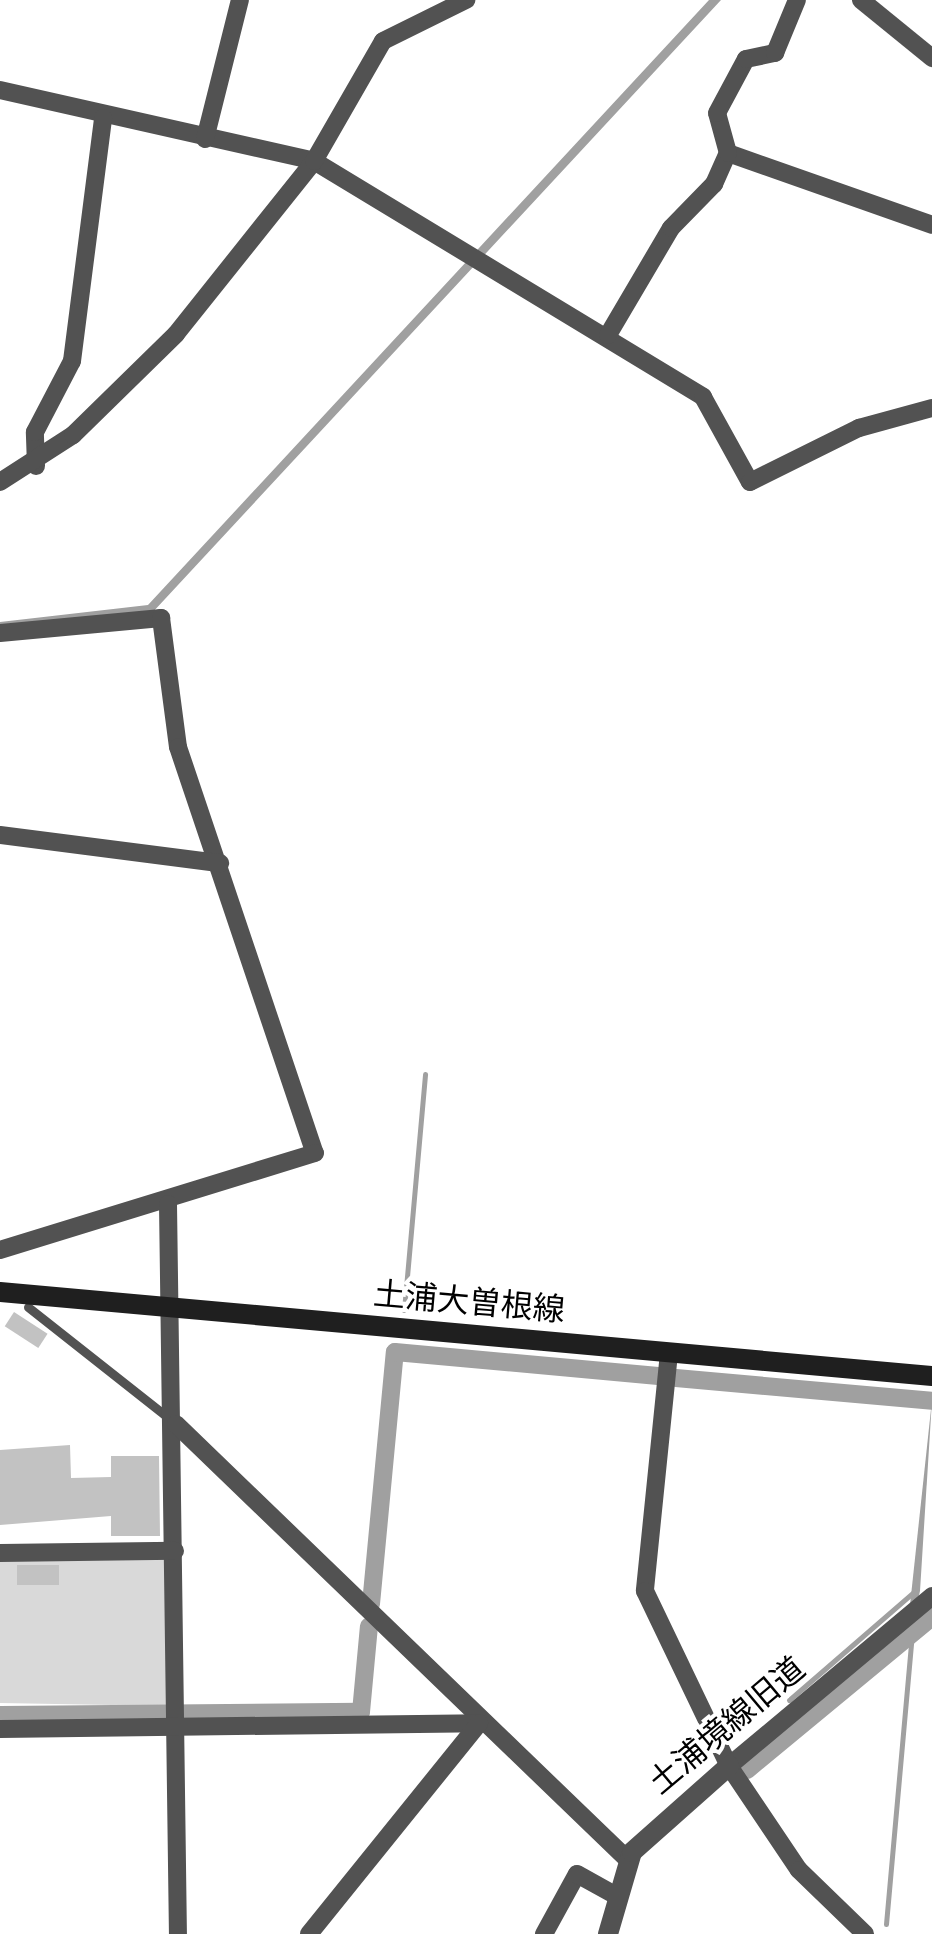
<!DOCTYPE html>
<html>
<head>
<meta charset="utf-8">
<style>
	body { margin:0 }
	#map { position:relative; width:932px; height:1934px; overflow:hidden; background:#fff; font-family:"Sofia Sans Condensed","Noto Sans JP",sans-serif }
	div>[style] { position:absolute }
	.green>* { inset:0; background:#d9d9d9; transform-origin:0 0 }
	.water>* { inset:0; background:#a0a0a0 }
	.stream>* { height:5px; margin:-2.5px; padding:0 2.5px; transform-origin:2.5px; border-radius:2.5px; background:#a0a0a0 }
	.canal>* { height:18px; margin:-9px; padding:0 9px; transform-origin:9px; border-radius:9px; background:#a0a0a0 }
	.building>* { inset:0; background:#c2c2c2; transform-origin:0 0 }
	.service>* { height:9px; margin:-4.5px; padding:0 4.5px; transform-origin:4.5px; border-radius:4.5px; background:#525252 }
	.minor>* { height:18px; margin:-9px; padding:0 9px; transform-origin:9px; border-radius:9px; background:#525252 }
	.tertiary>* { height:20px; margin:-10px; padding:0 10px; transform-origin:10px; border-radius:10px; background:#525252 }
	.secondary>* { height:20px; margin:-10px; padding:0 10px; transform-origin:10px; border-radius:10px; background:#1f1f1f }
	span { translate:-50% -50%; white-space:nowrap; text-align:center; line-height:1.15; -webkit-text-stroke:8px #fff; paint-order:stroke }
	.street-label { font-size:32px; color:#000 }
</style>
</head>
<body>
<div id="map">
	<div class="green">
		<i style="left:170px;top:1558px;width:148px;height:170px;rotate:91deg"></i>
	</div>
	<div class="water">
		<i style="clip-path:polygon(709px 0,721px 0,152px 613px,0 629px,0 622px,148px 605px)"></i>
		<i style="clip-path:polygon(932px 1400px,920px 1591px,909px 1639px,907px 1633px)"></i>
	</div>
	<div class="stream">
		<i style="left:404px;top:1310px;width:237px;rotate:-84.9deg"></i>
		<i style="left:789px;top:1700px;width:167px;rotate:-40.9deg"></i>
		<i style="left:886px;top:1924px;width:294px;rotate:-84.9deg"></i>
	</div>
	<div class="canal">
		<i style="left:676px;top:1378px;width:257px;rotate:5.1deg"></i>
		<i style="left:371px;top:1604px;width:253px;rotate:-84.6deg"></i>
		<i style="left:395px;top:1352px;width:267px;rotate:5.2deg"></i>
		<i style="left:0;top:1715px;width:361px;rotate:-0.5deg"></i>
		<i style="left:361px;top:1712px;width:86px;rotate:-84.7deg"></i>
		<i style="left:747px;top:1770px;width:240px;rotate:-39.6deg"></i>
	</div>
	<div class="building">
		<i style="left:14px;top:1312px;width:40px;height:17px;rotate:33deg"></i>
		<i style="clip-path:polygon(70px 1445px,71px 1478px,111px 1477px,111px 1456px,159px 1456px,160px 1536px,111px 1536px,111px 1516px,0 1525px,0 1450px)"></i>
		<i style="left:17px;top:1565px;width:42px;height:20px"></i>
	</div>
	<div class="service">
		<i style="left:28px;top:1307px;width:182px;rotate:38.3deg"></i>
	</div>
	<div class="minor">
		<i style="left:861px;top:0;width:92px;rotate:39.2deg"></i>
		<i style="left:0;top:90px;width:322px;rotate:12.7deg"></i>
		<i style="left:314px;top:161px;width:455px;rotate:31.2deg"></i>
		<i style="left:703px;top:397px;width:97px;rotate:61.1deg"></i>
		<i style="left:750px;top:482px;width:122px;rotate:-26.4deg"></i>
		<i style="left:859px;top:428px;width:76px;rotate:-15.3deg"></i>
		<i style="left:205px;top:139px;width:143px;rotate:-75.9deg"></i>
		<i style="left:728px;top:153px;width:216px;rotate:19.4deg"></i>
		<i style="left:608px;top:335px;width:124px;rotate:-59.5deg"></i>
		<i style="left:671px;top:228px;width:62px;rotate:-45.7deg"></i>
		<i style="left:714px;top:184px;width:34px;rotate:-66deg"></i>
		<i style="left:728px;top:153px;width:41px;rotate:-105.4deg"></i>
		<i style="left:717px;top:113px;width:61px;rotate:-61.8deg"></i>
		<i style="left:746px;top:59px;width:30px;rotate:-12deg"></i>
		<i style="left:775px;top:53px;width:57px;rotate:-67.5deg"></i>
		<i style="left:36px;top:466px;width:34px;rotate:-92deg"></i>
		<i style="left:35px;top:432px;width:80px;rotate:-62.5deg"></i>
		<i style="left:72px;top:361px;width:245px;rotate:-82.7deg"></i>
		<i style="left:0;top:482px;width:87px;rotate:-32.8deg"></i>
		<i style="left:73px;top:435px;width:144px;rotate:-44.4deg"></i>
		<i style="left:176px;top:334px;width:221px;rotate:-51.4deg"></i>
		<i style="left:314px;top:161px;width:138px;rotate:-60.1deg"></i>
		<i style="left:383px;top:41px;width:93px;rotate:-26.3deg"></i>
		<i style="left:0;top:633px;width:162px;rotate:-5.3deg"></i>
		<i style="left:161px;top:618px;width:130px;rotate:82.5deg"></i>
		<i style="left:178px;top:747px;width:428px;rotate:71.4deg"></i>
		<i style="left:315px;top:1153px;width:330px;rotate:162.9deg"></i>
		<i style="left:0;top:835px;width:222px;rotate:7.3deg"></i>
		<i style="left:168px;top:1204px;width:730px;rotate:89.22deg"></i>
		<i style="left:669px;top:1353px;width:239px;rotate:95.8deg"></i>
		<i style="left:645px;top:1591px;width:194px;rotate:64.4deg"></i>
		<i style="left:729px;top:1766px;width:125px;rotate:56.1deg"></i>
		<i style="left:799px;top:1870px;width:92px;rotate:44.1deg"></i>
		<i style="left:176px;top:1424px;width:627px;rotate:43.97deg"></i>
		<i style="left:0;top:1553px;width:175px;rotate:-0.7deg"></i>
		<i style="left:0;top:1729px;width:479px;rotate:-0.7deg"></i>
		<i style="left:729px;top:1766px;width:265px;rotate:-39.9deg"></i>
		<i style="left:309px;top:1934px;width:271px;rotate:-51.1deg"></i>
		<i style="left:544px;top:1934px;width:68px;rotate:-61.2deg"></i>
		<i style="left:577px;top:1874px;width:43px;rotate:28.9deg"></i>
	</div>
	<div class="tertiary">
		<i style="left:608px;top:1934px;width:85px;rotate:-73.7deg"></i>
		<i style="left:632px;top:1852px;width:130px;rotate:-41.6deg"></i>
	</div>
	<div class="secondary">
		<i style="left:0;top:1292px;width:936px;rotate:5.15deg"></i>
	</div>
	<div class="street-label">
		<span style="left:469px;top:1304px;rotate:5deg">土浦大曽根線</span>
		<span style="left:728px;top:1727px;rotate:-40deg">土浦境線旧道</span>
	</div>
</div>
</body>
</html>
